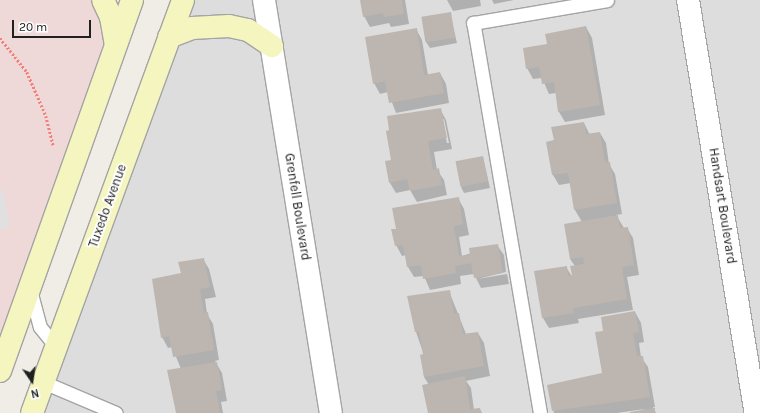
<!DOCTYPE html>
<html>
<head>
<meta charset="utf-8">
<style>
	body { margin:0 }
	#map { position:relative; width:760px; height:413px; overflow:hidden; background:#f0ede7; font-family:Karla,sans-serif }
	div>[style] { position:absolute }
	.residential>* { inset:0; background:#dedddd }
	.commercial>* { inset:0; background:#efd8d8 }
	.parking>* { inset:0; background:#e0e0e0 }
	.shadow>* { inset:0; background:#0003 }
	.building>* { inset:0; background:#bdb6b0; transform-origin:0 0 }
	.path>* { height:2.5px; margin-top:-1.25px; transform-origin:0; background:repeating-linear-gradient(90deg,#f08078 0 2px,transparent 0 4px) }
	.roads { filter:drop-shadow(1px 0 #a4a4a4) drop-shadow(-1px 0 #a4a4a4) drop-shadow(0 1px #a4a4a4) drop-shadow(0 -1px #a4a4a4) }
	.lane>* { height:13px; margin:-6.5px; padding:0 6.5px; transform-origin:6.5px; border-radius:6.5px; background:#fff }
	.street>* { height:22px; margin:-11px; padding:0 11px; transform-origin:11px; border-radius:11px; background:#fff }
	.secondary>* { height:22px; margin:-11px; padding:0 11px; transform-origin:11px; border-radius:11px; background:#f5f5c0 }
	span { translate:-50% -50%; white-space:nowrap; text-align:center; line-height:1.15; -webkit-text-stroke:3.5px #fff; paint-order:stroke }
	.street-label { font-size:13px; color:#202020 }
	.north { position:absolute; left:12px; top:361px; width:40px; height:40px; -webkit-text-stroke:3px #fff; paint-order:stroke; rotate:167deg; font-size:11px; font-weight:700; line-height:16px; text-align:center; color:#202020 }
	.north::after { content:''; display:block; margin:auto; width:14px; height:18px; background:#202020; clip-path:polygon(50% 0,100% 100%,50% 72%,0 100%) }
	.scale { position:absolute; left:12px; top:20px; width:79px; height:18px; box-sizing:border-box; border:2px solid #202020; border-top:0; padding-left:5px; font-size:12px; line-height:14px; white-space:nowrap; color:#202020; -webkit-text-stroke:3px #fff; paint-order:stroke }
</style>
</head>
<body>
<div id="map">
	<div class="residential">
		<i style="clip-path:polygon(183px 0,760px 0,760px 413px,32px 413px)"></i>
	</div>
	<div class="commercial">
		<i style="clip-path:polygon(0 0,93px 0,103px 29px,103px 50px,0 371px)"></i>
	</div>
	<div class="parking">
		<i style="clip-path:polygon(0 190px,3px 190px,10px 226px,0 229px)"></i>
	</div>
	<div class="shadow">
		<i style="clip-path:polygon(361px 0,405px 0,409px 24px,391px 27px,389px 23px,370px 27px,364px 16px)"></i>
		<i style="clip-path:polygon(480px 0,481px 6px,453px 11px,447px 0)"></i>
		<i style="clip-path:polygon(492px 0,514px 0,494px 4px)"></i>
		<i style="clip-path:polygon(450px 13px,457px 43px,430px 48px,426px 42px)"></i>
		<i style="clip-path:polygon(586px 27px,592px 38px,605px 115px,565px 122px,559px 112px,556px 93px,549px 94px,542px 78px,533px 79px,527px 68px,548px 45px)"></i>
		<i style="clip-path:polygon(416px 29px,422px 40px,428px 75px,440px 73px,446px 84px,449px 103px,396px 113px,388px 92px,380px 94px,374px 83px)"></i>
		<i style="clip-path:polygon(evenodd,440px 109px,446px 120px,452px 149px,434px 152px,437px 170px,444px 180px,447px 195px,417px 202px,410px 190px,396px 193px,390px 183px,392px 161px,440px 109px,442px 119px,444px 119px,449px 143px,447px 143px,442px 119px)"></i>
		<i style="clip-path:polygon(584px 123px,590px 135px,600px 133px,606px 143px,609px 164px,615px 174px,622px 214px,616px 215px,624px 228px,627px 228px,633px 238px,639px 275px,627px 277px,633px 310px,578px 319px,579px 323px,549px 328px,543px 318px,535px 272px,566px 267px,573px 278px,575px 266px,570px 259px,582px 222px,575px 210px,571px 183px,559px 185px,553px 175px,547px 143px,555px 141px)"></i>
		<i style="clip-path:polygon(483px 157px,490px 188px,464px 193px,461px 187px)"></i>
		<i style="clip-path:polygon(458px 198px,464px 209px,469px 235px,459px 237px,462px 256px,497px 245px,504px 255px,506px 272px,477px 279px,507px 274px,509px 284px,481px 288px,474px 274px,460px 276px,461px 284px,430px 290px,424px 276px,414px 277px,408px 267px,406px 255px,402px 256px,396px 245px,397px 229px)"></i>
		<i style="clip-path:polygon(203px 259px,209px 269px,216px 297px,205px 299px,207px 314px,213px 324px,219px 360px,215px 361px,222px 373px,227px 401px,221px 402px,223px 413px,177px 413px,181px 369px,172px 347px,168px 348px,162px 337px,182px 274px)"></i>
		<i style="clip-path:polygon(449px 291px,466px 334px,478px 333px,484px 343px,490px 376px,466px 381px,471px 388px,474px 410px,480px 409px,482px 413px,429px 413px,429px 385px,424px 377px,421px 356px,424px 355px,416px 332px)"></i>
		<i style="clip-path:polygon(635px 312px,641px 323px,644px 342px,639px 343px,641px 357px,648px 367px,655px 407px,653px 407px,656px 413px,632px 413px,645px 409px,617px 413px,554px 413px,549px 386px,603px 374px,604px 332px)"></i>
	</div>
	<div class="building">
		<i style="clip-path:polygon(360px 0,402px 0,404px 14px,384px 17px,383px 13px,363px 17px)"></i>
		<i style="left:451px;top:12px;width:26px;height:30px;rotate:81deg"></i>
		<i style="clip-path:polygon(586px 26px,600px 105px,558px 112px,554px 82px,542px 84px,539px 67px,526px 69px,523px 48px,547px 44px,545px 34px)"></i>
		<i style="clip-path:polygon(417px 28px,424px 75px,440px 72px,444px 93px,389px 103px,385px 81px,373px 84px,365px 37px)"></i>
		<i style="clip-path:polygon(441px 108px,447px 138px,428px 141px,433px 170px,439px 168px,442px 185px,410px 191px,407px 179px,389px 183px,385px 161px,391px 160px,386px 131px,389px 130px,387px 116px)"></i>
		<i style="clip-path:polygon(584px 122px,586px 134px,600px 132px,605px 163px,610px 162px,617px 203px,574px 210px,568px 173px,552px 175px,546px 142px,554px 140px,551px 127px)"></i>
		<i style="left:483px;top:156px;width:26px;height:28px;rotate:79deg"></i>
		<i style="clip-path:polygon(459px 197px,463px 224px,454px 226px,459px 256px,470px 255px,469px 248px,498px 244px,503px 273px,474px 278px,471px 263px,455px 266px,456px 273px,423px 279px,421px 265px,407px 267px,403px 245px,395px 246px,391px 229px,396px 229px,392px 208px)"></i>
		<i style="clip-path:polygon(618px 215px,620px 228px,628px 227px,634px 265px,622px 267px,627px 299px,573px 308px,574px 313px,542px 318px,534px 271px,567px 266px,568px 276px,572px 275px,570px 266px,584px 264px,583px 257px,570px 259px,564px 224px)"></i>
		<i style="clip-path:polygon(204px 258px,210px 287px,200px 289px,204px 313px,208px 312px,214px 350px,173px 357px,169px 336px,161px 338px,152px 279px,181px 273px,178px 262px)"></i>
		<i style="clip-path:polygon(450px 290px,454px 314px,459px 313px,463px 334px,478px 332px,484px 366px,424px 377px,420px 355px,423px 354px,419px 332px,415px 332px,407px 296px)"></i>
		<i style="clip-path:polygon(635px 311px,639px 332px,633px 333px,637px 356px,643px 356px,650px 397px,552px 411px,547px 385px,602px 373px,595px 332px,603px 331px,601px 317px)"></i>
		<i style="clip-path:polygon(217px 362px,222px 390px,216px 391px,220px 413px,176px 413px,167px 370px)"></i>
		<i style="clip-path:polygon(465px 376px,470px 409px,480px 408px,481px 413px,428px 413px,422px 385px)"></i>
		<i style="clip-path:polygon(655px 408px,655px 413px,630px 413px,630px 412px)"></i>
	</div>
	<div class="path">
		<i style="left:0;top:38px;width:43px;rotate:51.5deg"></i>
		<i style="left:27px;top:72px;width:48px;rotate:66.6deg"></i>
		<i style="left:46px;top:116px;width:30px;rotate:76deg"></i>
	</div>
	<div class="roads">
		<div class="lane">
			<i style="left:30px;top:290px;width:38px;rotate:75deg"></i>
			<i style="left:40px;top:327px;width:26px;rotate:51deg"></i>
			<i style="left:43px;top:382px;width:79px;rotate:23deg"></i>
			<i style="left:540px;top:413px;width:396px;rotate:-99.7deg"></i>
			<i style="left:473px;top:23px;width:136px;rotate:-9.7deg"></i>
		</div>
		<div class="street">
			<i style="left:264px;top:0;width:418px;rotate:80.8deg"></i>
			<i style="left:688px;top:0;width:419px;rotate:80.7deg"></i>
		</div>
		<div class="secondary">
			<i style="left:103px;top:0;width:19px;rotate:65deg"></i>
			<i style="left:111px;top:17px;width:28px;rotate:80deg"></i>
			<i style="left:169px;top:37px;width:25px;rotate:-21deg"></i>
			<i style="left:192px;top:28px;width:37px;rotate:-3deg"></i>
			<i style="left:229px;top:26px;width:19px;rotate:12deg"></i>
			<i style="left:248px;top:30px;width:29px;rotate:34deg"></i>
			<i style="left:0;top:371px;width:394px;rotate:-70.4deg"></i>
			<i style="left:32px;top:413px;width:440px;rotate:-69.9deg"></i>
		</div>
	</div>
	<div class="street-label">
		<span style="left:108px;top:206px;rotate:-70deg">Tuxedo Avenue</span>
		<span style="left:722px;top:206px;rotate:81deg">Handsart Boulevard</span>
		<span style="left:297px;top:207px;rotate:81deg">Grenfell Boulevard</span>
	</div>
	<div class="north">N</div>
	<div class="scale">20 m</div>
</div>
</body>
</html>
